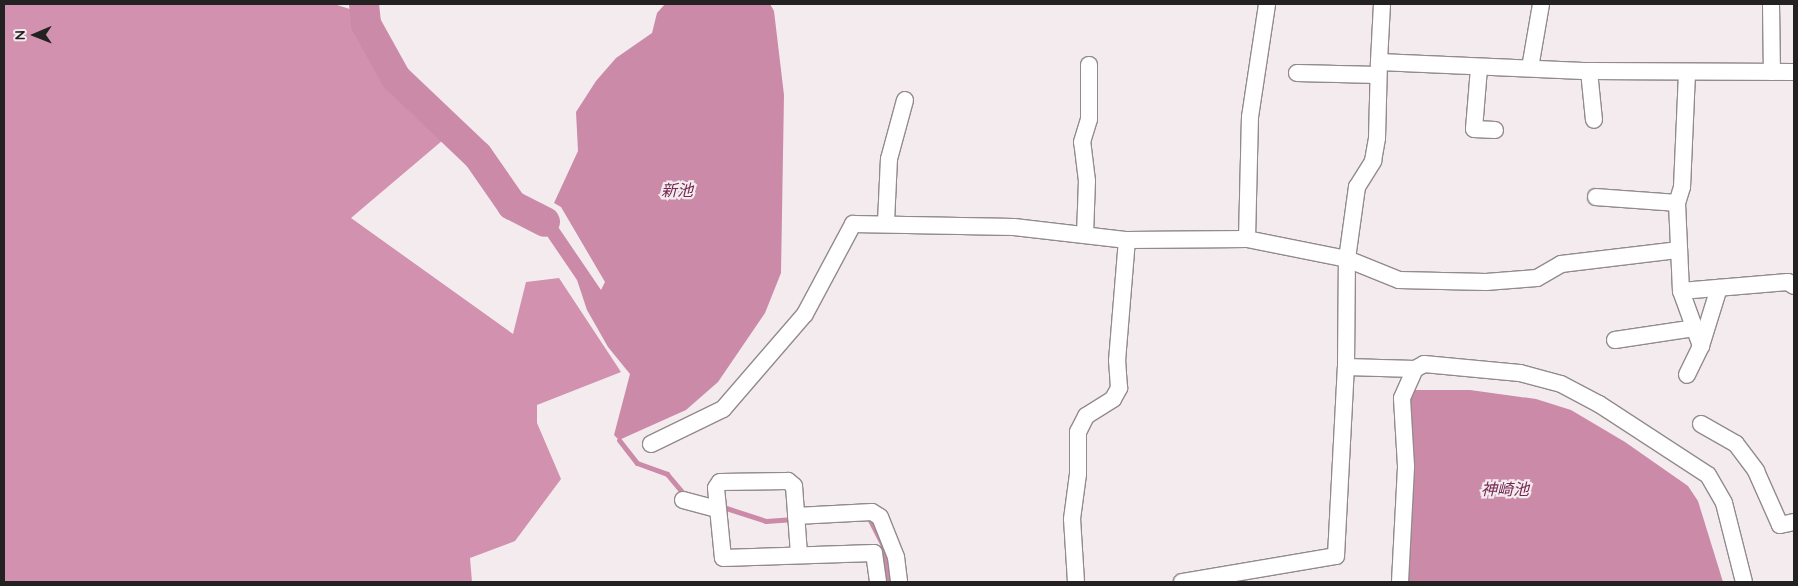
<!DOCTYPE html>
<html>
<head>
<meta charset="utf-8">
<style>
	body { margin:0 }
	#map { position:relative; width:1798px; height:586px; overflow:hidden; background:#f4ebef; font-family:Quicksand,"Noto Sans JP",sans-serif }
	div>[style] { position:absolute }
	.forest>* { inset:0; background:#d291af }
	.water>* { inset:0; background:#cb8aa8 }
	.stream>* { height:5px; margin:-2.5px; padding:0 2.5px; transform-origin:2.5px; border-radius:2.5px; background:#cb8aa8 }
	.river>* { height:30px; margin:-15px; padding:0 15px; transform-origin:15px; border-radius:15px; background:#cb8aa8 }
	.roads { filter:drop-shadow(1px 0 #928a8d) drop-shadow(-1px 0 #928a8d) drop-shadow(0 1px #928a8d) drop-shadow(0 -1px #928a8d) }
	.minor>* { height:16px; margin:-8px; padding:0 8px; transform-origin:8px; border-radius:8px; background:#fff }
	span { translate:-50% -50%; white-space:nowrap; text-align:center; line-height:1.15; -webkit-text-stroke:4.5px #f4ebef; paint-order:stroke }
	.water-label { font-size:16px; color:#752952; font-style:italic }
	.frame { position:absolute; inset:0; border:5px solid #242122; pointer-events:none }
	.north { position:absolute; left:10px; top:10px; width:50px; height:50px; -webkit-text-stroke:4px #f4ebef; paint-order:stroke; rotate:269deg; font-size:14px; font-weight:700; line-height:20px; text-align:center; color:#242122 }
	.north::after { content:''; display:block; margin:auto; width:18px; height:22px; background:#242122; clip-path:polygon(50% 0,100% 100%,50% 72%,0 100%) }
</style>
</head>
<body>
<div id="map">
	<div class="forest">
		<i style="clip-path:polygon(4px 4px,334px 4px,353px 10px,366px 52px,443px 140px,351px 218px,513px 334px,526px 282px,559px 278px,621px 372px,537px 405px,537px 423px,561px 479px,515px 541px,470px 558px,472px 582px,4px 582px)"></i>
	</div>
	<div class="water">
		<i style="clip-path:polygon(665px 4px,770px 4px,774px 11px,784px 95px,781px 273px,765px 313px,718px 382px,686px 410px,619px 440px,614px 435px,630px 374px,608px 347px,587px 310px,577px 280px,541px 227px,550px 215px,601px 290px,605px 282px,561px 207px,554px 203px,578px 151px,576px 112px,596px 81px,616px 58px,652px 33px,657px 13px)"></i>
		<i style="clip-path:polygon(1412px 390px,1470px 390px,1536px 399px,1571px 410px,1625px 442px,1688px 486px,1698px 501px,1723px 582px,1406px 582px,1407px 410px)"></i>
	</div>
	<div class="stream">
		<i style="left:619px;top:440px;width:29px;rotate:52deg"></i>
		<i style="left:637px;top:463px;width:32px;rotate:20deg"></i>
		<i style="left:667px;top:474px;width:25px;rotate:50deg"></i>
		<i style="left:683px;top:493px;width:6px;rotate:18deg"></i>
		<i style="left:720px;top:506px;width:48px;rotate:18.1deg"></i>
		<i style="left:766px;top:521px;width:28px;rotate:-4deg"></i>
		<i style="left:869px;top:518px;width:28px;rotate:63deg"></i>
		<i style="left:882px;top:543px;width:40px;rotate:80deg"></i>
	</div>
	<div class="river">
		<i style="left:364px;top:4px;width:20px;rotate:84deg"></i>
		<i style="left:366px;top:24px;width:62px;rotate:60.9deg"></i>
		<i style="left:396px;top:78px;width:113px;rotate:43.6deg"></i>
		<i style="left:478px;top:156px;width:60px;rotate:55.2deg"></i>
		<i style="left:512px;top:205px;width:37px;rotate:27deg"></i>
	</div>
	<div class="roads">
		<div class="minor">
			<i style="left:1382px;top:4px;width:58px;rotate:93deg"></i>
			<i style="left:1379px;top:62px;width:210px;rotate:2.5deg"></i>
			<i style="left:1589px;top:71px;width:205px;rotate:0.3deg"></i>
			<i style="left:1771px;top:4px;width:68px;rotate:89.2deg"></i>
			<i style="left:1479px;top:68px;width:61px;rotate:94.7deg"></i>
			<i style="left:1474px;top:129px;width:21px;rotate:3deg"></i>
			<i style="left:1530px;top:68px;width:65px;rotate:-80.2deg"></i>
			<i style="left:1589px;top:71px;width:49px;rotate:84.2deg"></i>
			<i style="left:1297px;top:73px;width:81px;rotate:1.4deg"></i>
			<i style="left:1687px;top:73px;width:114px;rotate:92.5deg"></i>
			<i style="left:1682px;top:187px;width:17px;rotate:107deg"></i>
			<i style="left:1677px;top:203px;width:88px;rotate:87.4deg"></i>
			<i style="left:1681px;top:291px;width:59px;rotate:70deg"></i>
			<i style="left:1701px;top:346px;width:32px;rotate:116deg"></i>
			<i style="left:1596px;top:197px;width:81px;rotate:4.2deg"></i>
			<i style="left:886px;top:222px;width:63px;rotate:-87.3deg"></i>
			<i style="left:889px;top:159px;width:61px;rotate:-74.8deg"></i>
			<i style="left:1085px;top:235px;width:54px;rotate:-87.9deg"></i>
			<i style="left:1087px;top:181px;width:39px;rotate:-97deg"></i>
			<i style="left:1082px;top:142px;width:24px;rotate:-73deg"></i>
			<i style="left:1089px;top:119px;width:54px;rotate:-90deg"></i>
			<i style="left:1247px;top:239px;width:122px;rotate:-88.6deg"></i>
			<i style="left:1250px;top:117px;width:114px;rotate:-81.4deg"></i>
			<i style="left:1681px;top:291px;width:107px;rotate:-4.8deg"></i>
			<i style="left:1788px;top:282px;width:7px;rotate:34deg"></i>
			<i style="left:1615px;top:340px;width:80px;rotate:-8.6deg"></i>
			<i style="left:1701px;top:346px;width:61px;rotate:-72.8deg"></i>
			<i style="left:1346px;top:367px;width:69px;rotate:1.7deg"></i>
			<i style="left:1415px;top:369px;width:10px;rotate:-29deg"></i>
			<i style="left:1424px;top:364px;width:96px;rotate:5.4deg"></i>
			<i style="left:1520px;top:373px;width:42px;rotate:15deg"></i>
			<i style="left:1561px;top:384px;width:43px;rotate:27.8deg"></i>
			<i style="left:1599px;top:404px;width:130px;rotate:33.1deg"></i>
			<i style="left:1708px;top:475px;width:32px;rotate:60deg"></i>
			<i style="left:1724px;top:503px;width:81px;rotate:75.8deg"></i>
			<i style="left:1701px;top:424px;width:40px;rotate:29.7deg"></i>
			<i style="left:1736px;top:444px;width:34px;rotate:53deg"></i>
			<i style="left:1756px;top:471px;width:59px;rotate:66deg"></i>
			<i style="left:1780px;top:525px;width:14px;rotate:-12deg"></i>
			<i style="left:651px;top:444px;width:80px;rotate:-25.9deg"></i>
			<i style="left:723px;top:409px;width:125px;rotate:-49.2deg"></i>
			<i style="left:805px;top:314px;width:102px;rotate:-61.9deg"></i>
			<i style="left:853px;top:224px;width:161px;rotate:1.1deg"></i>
			<i style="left:1014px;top:227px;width:114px;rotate:6.6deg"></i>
			<i style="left:1127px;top:240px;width:120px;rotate:-0.5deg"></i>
			<i style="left:1247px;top:239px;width:102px;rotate:11.3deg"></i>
			<i style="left:1347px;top:259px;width:56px;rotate:22deg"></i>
			<i style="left:1399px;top:280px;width:87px;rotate:1.3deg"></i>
			<i style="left:1486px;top:282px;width:51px;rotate:-4.5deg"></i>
			<i style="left:1537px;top:278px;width:28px;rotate:-30deg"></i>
			<i style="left:1561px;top:264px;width:119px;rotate:-6.8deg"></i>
			<i style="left:683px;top:500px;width:35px;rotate:15deg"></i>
			<i style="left:796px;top:516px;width:76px;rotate:-3deg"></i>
			<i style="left:872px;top:512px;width:9px;rotate:32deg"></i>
			<i style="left:880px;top:517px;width:43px;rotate:68.2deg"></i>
			<i style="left:896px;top:557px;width:25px;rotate:83deg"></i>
			<i style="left:799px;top:554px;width:68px;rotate:-94.2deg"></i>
			<i style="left:794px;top:486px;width:8px;rotate:-140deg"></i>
			<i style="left:788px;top:481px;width:68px;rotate:179.2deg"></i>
			<i style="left:720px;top:482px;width:7px;rotate:124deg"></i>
			<i style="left:716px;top:488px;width:70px;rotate:84.3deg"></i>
			<i style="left:723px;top:558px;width:151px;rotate:-1.9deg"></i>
			<i style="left:874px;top:553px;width:29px;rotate:82deg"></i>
			<i style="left:1076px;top:582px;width:63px;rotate:-93.6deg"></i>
			<i style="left:1072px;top:519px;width:45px;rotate:-82.4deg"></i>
			<i style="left:1078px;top:474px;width:42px;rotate:-90deg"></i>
			<i style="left:1078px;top:432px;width:18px;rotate:-63deg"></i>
			<i style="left:1086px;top:416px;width:32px;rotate:-32deg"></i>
			<i style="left:1113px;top:399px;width:13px;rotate:-61deg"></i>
			<i style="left:1119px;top:388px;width:27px;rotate:-94deg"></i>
			<i style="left:1117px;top:361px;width:121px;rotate:-85.3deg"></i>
			<i style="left:1182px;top:582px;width:156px;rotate:-9.6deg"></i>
			<i style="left:1336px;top:556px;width:189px;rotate:-87deg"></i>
			<i style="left:1346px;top:367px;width:108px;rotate:-89.5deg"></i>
			<i style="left:1347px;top:259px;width:73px;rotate:-82.1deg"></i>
			<i style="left:1357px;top:187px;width:31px;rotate:-58deg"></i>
			<i style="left:1373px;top:161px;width:23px;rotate:-80deg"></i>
			<i style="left:1377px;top:138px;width:76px;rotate:-88.5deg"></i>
			<i style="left:1400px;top:582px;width:116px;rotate:-87deg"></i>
			<i style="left:1406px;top:466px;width:68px;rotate:-93.4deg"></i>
			<i style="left:1402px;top:398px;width:32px;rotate:-66deg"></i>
		</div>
	</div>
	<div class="water-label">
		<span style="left:677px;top:190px">新池</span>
		<span style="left:1505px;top:489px">神崎池</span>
	</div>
	<div class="frame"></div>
	<div class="north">N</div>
</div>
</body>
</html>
